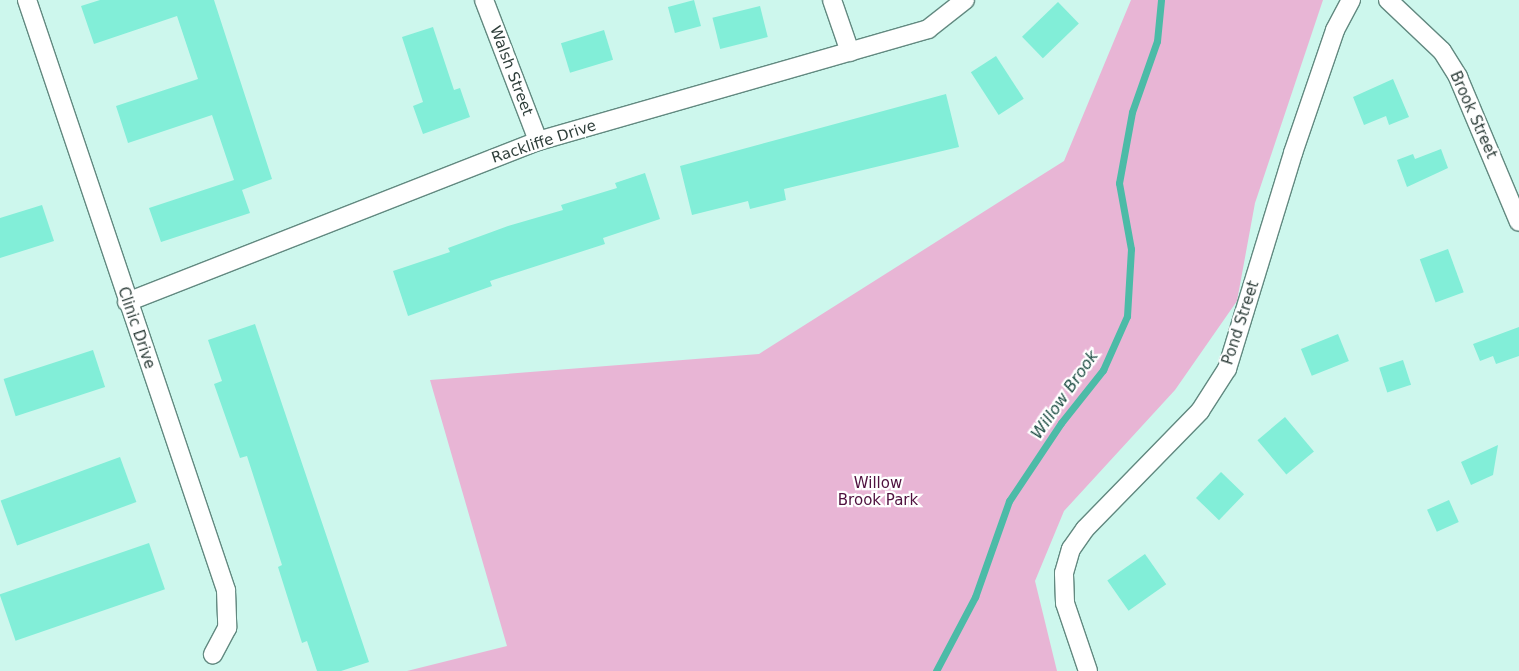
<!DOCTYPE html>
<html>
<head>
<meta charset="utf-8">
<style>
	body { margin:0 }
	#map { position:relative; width:1519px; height:671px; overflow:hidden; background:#cdf7ed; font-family:"DejaVu Sans",sans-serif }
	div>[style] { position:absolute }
	.green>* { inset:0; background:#e8b5d5 }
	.stream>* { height:7px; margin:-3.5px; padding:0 3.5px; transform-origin:3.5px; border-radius:3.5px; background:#4cbba7 }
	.building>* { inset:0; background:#82eed8; transform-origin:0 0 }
	.roads { filter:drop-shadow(1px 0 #628980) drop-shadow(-1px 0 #628980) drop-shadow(0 1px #628980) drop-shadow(0 -1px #628980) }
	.minor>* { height:18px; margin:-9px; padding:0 9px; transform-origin:9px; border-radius:9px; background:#fff }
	span { translate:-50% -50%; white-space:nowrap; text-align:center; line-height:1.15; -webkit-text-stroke:4.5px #fff; paint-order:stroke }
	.street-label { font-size:15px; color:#2e3e3a }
	.park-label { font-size:15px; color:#4f103e }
	.water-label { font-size:16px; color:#1b4b42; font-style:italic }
</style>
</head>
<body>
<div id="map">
	<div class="green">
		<i style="clip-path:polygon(1131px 0,1323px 0,1255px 203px,1237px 301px,1175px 390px,1064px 511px,1035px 581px,1057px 671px,407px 671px,507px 646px,430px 380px,759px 354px,1064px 161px)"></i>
	</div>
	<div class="stream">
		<i style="left:936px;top:671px;width:84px;rotate:-62.2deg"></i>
		<i style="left:975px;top:597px;width:102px;rotate:-70.5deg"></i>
		<i style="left:1009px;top:501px;width:94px;rotate:-56.3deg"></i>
		<i style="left:1061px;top:423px;width:68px;rotate:-51.6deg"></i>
		<i style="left:1103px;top:370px;width:59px;rotate:-66deg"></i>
		<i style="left:1127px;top:316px;width:67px;rotate:-86.6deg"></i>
		<i style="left:1131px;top:249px;width:67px;rotate:-100.3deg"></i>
		<i style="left:1119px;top:183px;width:72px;rotate:-79.6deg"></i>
		<i style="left:1132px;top:112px;width:75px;rotate:-70.6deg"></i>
		<i style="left:1157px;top:41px;width:41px;rotate:-84.4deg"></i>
	</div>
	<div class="building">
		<i style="clip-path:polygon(100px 0,214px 0,272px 179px,242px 190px,250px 213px,161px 242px,149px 208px,234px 180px,212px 115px,128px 143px,116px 106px,198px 79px,177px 16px,94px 44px,81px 6px)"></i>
		<i style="left:694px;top:0;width:27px;height:27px;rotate:75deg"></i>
		<i style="left:1058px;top:2px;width:30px;height:50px;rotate:46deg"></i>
		<i style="left:760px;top:6px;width:32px;height:49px;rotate:76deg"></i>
		<i style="clip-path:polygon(433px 27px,454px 90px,460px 88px,470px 117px,423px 134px,413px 106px,423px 102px,402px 37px)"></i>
		<i style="left:604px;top:30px;width:31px;height:45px;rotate:73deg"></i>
		<i style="left:996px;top:56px;width:51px;height:30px;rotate:57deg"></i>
		<i style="clip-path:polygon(1393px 79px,1409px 117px,1389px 125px,1386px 116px,1364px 125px,1353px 97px)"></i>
		<i style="clip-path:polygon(946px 94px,959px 147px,784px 189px,786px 200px,750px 209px,748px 201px,692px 215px,680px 166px)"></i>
		<i style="clip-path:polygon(1441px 149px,1448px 168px,1407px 187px,1397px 160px,1413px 154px,1415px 159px)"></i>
		<i style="clip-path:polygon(645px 173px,660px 219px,603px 238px,605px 244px,490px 281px,492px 286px,408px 316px,393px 271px,450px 252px,448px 248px,508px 226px,563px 210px,561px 205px,617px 188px,615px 183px)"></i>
		<i style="clip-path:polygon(42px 205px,54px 241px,0 258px,0 218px)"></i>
		<i style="left:1448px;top:249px;width:46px;height:30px;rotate:70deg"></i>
		<i style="clip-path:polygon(255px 324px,369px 662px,341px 671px,317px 671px,307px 641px,302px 643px,278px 567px,282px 565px,247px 456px,240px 458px,214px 384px,222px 381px,208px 340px)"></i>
		<i style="clip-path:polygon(1519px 327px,1519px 356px,1496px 364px,1493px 356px,1480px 361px,1473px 344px)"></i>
		<i style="left:1338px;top:334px;width:29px;height:40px;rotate:68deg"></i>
		<i style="left:93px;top:350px;width:39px;height:94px;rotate:72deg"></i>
		<i style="left:1403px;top:360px;width:26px;height:25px;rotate:72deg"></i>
		<i style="left:1285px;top:417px;width:45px;height:36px;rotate:50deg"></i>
		<i style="clip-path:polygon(1498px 445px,1493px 475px,1471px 485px,1461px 462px)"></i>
		<i style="left:120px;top:457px;width:48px;height:127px;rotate:70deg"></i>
		<i style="left:1221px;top:472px;width:32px;height:36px;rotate:44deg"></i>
		<i style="left:1449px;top:500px;width:24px;height:24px;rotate:66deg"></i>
		<i style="left:149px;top:543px;width:49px;height:158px;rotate:71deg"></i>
		<i style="left:1145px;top:554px;width:37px;height:46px;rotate:55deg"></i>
	</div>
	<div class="roads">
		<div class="minor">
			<i style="left:27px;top:0;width:623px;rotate:71.36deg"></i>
			<i style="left:226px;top:590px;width:38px;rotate:88deg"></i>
			<i style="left:227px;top:628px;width:30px;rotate:118deg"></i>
			<i style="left:484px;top:0;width:151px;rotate:69deg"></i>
			<i style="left:832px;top:0;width:55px;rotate:70.9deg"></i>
			<i style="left:1388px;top:0;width:74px;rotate:43.4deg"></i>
			<i style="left:1442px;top:51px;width:31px;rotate:58deg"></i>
			<i style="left:1458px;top:77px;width:157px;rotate:67.2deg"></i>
			<i style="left:127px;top:302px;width:441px;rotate:-21.4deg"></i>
			<i style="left:538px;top:141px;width:406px;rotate:-16deg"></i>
			<i style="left:928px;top:29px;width:47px;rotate:-38.1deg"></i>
			<i style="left:1088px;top:671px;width:72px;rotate:-108.7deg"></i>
			<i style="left:1065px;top:603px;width:30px;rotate:-92deg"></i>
			<i style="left:1064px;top:573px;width:25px;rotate:-74deg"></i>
			<i style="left:1071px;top:549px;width:24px;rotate:-55deg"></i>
			<i style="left:1085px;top:529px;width:165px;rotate:-45.7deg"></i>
			<i style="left:1200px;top:411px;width:50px;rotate:-57.3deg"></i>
			<i style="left:1227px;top:369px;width:226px;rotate:-73deg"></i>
			<i style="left:1293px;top:153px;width:130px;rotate:-71.1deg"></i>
			<i style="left:1335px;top:30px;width:34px;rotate:-62deg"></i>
		</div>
	</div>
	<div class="street-label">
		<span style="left:511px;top:71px;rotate:69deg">Walsh Street</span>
		<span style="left:1473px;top:115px;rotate:66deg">Brook Street</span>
		<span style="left:544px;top:142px;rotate:-18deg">Rackliffe Drive</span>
		<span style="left:1241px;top:323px;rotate:-72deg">Pond Street</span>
		<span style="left:136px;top:328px;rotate:71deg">Clinic Drive</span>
	</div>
	<div class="park-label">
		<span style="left:878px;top:492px">Willow<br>Brook Park</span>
	</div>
	<div class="water-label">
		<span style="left:1065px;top:395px;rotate:-55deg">Willow Brook</span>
	</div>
</div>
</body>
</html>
